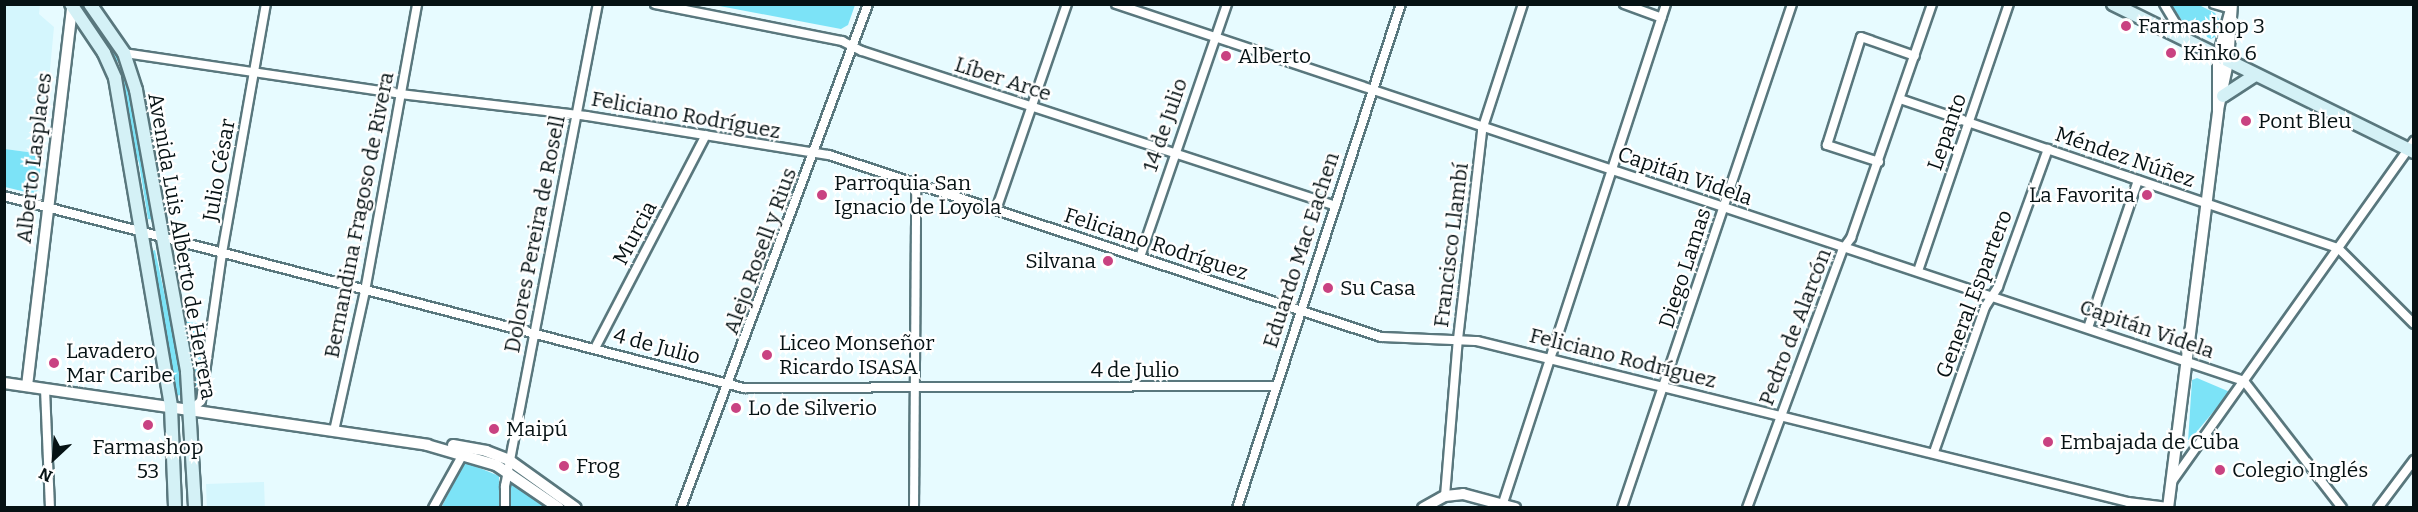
<!DOCTYPE html>
<html>
<head>
<meta charset="utf-8">
<style>
	body { margin:0 }
	#map { position:relative; width:2418px; height:512px; overflow:hidden; background:#e7fbff; font-family:Bitter,serif }
	div>[style] { position:absolute }
	.built>* { inset:0; background:#d4f6fd; transform-origin:0 0 }
	.green>* { inset:0; background:#7ce3f7 }
	.roads { filter:drop-shadow(2px 0 #59777d) drop-shadow(-2px 0 #59777d) drop-shadow(0 2px #59777d) drop-shadow(0 -2px #59777d) }
	.minor>* { height:8px; margin:-4px; padding:0 4px; transform-origin:4px; border-radius:4px; background:#fff }
	.tertiary>* { height:10px; margin:-5px; padding:0 5px; transform-origin:5px; border-radius:5px; background:#fff }
	.secondary>* { height:12px; margin:-6px; padding:0 6px; transform-origin:6px; border-radius:6px; background:#d4f1f6 }
	.dots>* { width:16px; height:16px; translate:-50% -50%; box-sizing:border-box; border:3px solid #fff; border-radius:50% }
	span { translate:-50% -50%; white-space:nowrap; text-align:center; line-height:1.15; -webkit-text-stroke:4.5px #fff; paint-order:stroke }
	.poi-label { font-size:21px; color:#061214 }
	.left { translate:0 -50%; text-align:left }
	.right { translate:-100% -50%; text-align:right }
	.street-label { font-size:21px; color:#061214 }
	.frame { position:absolute; inset:0; border:6px solid #061214; pointer-events:none }
	.north { position:absolute; left:24px; top:428px; width:60px; height:60px; -webkit-text-stroke:4px #fff; paint-order:stroke; rotate:206deg; font-size:16px; font-weight:700; line-height:24px; text-align:center; color:#061214 }
	.north::after { content:''; display:block; margin:auto; width:21px; height:27px; background:#061214; clip-path:polygon(50% 0,100% 100%,50% 72%,0 100%) }
</style>
</head>
<body>
<div id="map">
	<div class="built">
		<i style="clip-path:polygon(5px 5px,40px 5px,39px 14px,54px 27px,42px 154px,5px 149px)"></i>
		<i style="left:264px;top:482px;width:25px;height:58px;rotate:88deg"></i>
	</div>
	<div class="green">
		<i style="clip-path:polygon(78px 5px,84px 5px,122px 60px,116px 62px)"></i>
		<i style="clip-path:polygon(714px 5px,855px 4px,855px 5px,848px 25px,841px 29px)"></i>
		<i style="clip-path:polygon(2171px 5px,2199px 5px,2215px 13px,2219px 19px,2217px 36px,2211px 39px,2186px 26px)"></i>
		<i style="clip-path:polygon(126px 71px,131px 88px,153px 220px,148px 219px,139px 163px,130px 137px,119px 73px)"></i>
		<i style="clip-path:polygon(5px 149px,42px 154px,38px 190px,34px 194px,5px 187px)"></i>
		<i style="clip-path:polygon(155px 250px,186px 394px,175px 396px,149px 252px)"></i>
		<i style="clip-path:polygon(182px 321px,207px 325px,197px 395px,194px 394px)"></i>
		<i style="clip-path:polygon(2197px 378px,2230px 392px,2188px 442px,2192px 380px)"></i>
		<i style="clip-path:polygon(465px 462px,499px 476px,499px 507px,441px 508px)"></i>
		<i style="clip-path:polygon(511px 481px,514px 482px,549px 507px,510px 507px)"></i>
	</div>
	<div class="roads">
		<div class="minor">
			<i style="left:655px;top:4px;width:191px;rotate:11.2deg"></i>
			<i style="left:842px;top:41px;width:22px;rotate:27deg"></i>
			<i style="left:862px;top:51px;width:498px;rotate:18.1deg"></i>
			<i style="left:1116px;top:4px;width:1189px;rotate:18.48deg"></i>
			<i style="left:2244px;top:381px;width:160px;rotate:52.3deg"></i>
			<i style="left:1624px;top:4px;width:40px;rotate:20.2deg"></i>
			<i style="left:2164px;top:4px;width:41px;rotate:59deg"></i>
			<i style="left:2214px;top:4px;width:18px;rotate:16deg"></i>
			<i style="left:124px;top:53px;width:279px;rotate:8.4deg"></i>
			<i style="left:400px;top:94px;width:188px;rotate:6.7deg"></i>
			<i style="left:587px;top:116px;width:245px;rotate:9.2deg"></i>
			<i style="left:829px;top:155px;width:581px;rotate:18.25deg"></i>
			<i style="left:1381px;top:337px;width:96px;rotate:2.4deg"></i>
			<i style="left:1477px;top:341px;width:671px;rotate:13.89deg"></i>
			<i style="left:2128px;top:502px;width:40px;rotate:7.1deg"></i>
			<i style="left:1900px;top:99px;width:463px;rotate:18.8deg"></i>
			<i style="left:2338px;top:248px;width:107px;rotate:45deg"></i>
			<i style="left:1879px;top:162px;width:55px;rotate:-161.9deg"></i>
			<i style="left:1827px;top:145px;width:113px;rotate:-72.5deg"></i>
			<i style="left:1861px;top:37px;width:57px;rotate:19.4deg"></i>
			<i style="left:4px;top:196px;width:765px;rotate:14.55deg"></i>
			<i style="left:744px;top:388px;width:530px;rotate:-0.22deg"></i>
			<i style="left:996px;top:210px;width:218px;rotate:-71deg"></i>
			<i style="left:1140px;top:257px;width:268px;rotate:-71deg"></i>
			<i style="left:1918px;top:271px;width:282px;rotate:-71.2deg"></i>
			<i style="left:2088px;top:328px;width:156px;rotate:-71.3deg"></i>
			<i style="left:595px;top:348px;width:240px;rotate:-62.5deg"></i>
			<i style="left:45px;top:389px;width:119px;rotate:87.6deg"></i>
			<i style="left:191px;top:410px;width:13px;rotate:-42deg"></i>
			<i style="left:201px;top:401px;width:149px;rotate:-81.9deg"></i>
			<i style="left:222px;top:253px;width:253px;rotate:-80deg"></i>
			<i style="left:334px;top:431px;width:143px;rotate:-77.5deg"></i>
			<i style="left:365px;top:291px;width:292px;rotate:-79.7deg"></i>
			<i style="left:1934px;top:452px;width:154px;rotate:-70.6deg"></i>
			<i style="left:1985px;top:307px;width:24px;rotate:-57deg"></i>
			<i style="left:1998px;top:287px;width:147px;rotate:-70.1deg"></i>
			<i style="left:2171px;top:483px;width:420px;rotate:-54.6deg"></i>
			<i style="left:1445px;top:496px;width:158px;rotate:-85.3deg"></i>
			<i style="left:1458px;top:339px;width:210px;rotate:-83.4deg"></i>
			<i style="left:1482px;top:130px;width:133px;rotate:-72deg"></i>
			<i style="left:1503px;top:503px;width:525px;rotate:-71.91deg"></i>
			<i style="left:433px;top:508px;width:62px;rotate:-60.9deg"></i>
			<i style="left:505px;top:508px;width:22px;rotate:-90deg"></i>
			<i style="left:505px;top:486px;width:491px;rotate:-79.1deg"></i>
			<i style="left:681px;top:508px;width:538px;rotate:-69.64deg"></i>
			<i style="left:914px;top:508px;width:323px;rotate:-89.6deg"></i>
			<i style="left:1237px;top:508px;width:530px;rotate:-71.98deg"></i>
			<i style="left:1622px;top:508px;width:532px;rotate:-71.36deg"></i>
			<i style="left:1747px;top:508px;width:276px;rotate:-69.7deg"></i>
			<i style="left:1843px;top:249px;width:14px;rotate:-54deg"></i>
			<i style="left:1851px;top:238px;width:248px;rotate:-70.9deg"></i>
			<i style="left:2378px;top:508px;width:60px;rotate:-53.1deg"></i>
		</div>
		<div class="tertiary">
			<i style="left:2218px;top:109px;width:52px;rotate:-90deg"></i>
			<i style="left:2218px;top:57px;width:50px;rotate:-74.8deg"></i>
			<i style="left:4px;top:383px;width:428px;rotate:8.3deg"></i>
			<i style="left:427px;top:445px;width:72px;rotate:16.2deg"></i>
			<i style="left:496px;top:465px;width:76px;rotate:34.3deg"></i>
			<i style="left:27px;top:386px;width:383px;rotate:-83.2deg"></i>
			<i style="left:453px;top:445px;width:34px;rotate:10deg"></i>
			<i style="left:486px;top:451px;width:25px;rotate:21deg"></i>
			<i style="left:509px;top:460px;width:82px;rotate:35.6deg"></i>
			<i style="left:1423px;top:508px;width:25px;rotate:-29deg"></i>
			<i style="left:1445px;top:496px;width:18px;rotate:-6deg"></i>
			<i style="left:1463px;top:494px;width:54px;rotate:15.1deg"></i>
			<i style="left:2168px;top:508px;width:401px;rotate:-82.8deg"></i>
			<i style="left:2218px;top:110px;width:49px;rotate:-78.2deg"></i>
			<i style="left:2228px;top:62px;width:58px;rotate:-86.1deg"></i>
		</div>
		<div class="secondary">
			<i style="left:71px;top:4px;width:59px;rotate:56deg"></i>
			<i style="left:104px;top:53px;width:27px;rotate:66deg"></i>
			<i style="left:115px;top:78px;width:334px;rotate:80.3deg"></i>
			<i style="left:171px;top:407px;width:101px;rotate:87.7deg"></i>
			<i style="left:90px;top:4px;width:60px;rotate:55.2deg"></i>
			<i style="left:124px;top:53px;width:39px;rotate:72deg"></i>
			<i style="left:136px;top:90px;width:287px;rotate:79.7deg"></i>
			<i style="left:187px;top:372px;width:136px;rotate:86.6deg"></i>
			<i style="left:2113px;top:4px;width:335px;rotate:26.2deg"></i>
			<i style="left:2223px;top:96px;width:38px;rotate:-33deg"></i>
		</div>
	</div>
	<div class="dots">
		<i style="left:2126px;top:26px;background:#c94281"></i>
		<i style="left:2171px;top:53px;background:#c94281"></i>
		<i style="left:1226px;top:56px;background:#c94281"></i>
		<i style="left:2246px;top:121px;background:#c94281"></i>
		<i style="left:822px;top:195px;background:#c94281"></i>
		<i style="left:2147px;top:195px;background:#c94281"></i>
		<i style="left:1108px;top:261px;background:#c94281"></i>
		<i style="left:1328px;top:288px;background:#c94281"></i>
		<i style="left:767px;top:355px;background:#c94281"></i>
		<i style="left:54px;top:363px;background:#c94281"></i>
		<i style="left:736px;top:408px;background:#c94281"></i>
		<i style="left:148px;top:425px;background:#c94281"></i>
		<i style="left:494px;top:429px;background:#c94281"></i>
		<i style="left:2048px;top:442px;background:#c94281"></i>
		<i style="left:564px;top:466px;background:#c94281"></i>
		<i style="left:2220px;top:470px;background:#c94281"></i>
	</div>
	<div class="poi-label">
		<span class="left" style="left:2138px;top:26px">Farmashop 3</span>
		<span class="left" style="left:2183px;top:53px">Kinko 6</span>
		<span class="left" style="left:1238px;top:56px">Alberto</span>
		<span class="left" style="left:2258px;top:121px">Pont Bleu</span>
		<span class="left" style="left:834px;top:195px">Parroquia San<br>Ignacio de Loyola</span>
		<span class="right" style="left:2135px;top:195px">La Favorita</span>
		<span class="right" style="left:1096px;top:261px">Silvana</span>
		<span class="left" style="left:1340px;top:288px">Su Casa</span>
		<span class="left" style="left:779px;top:355px">Liceo Monseñor<br>Ricardo ISASA</span>
		<span class="left" style="left:66px;top:363px">Lavadero<br>Mar Caribe</span>
		<span class="left" style="left:748px;top:408px">Lo de Silverio</span>
		<span class="left" style="left:506px;top:429px">Maipú</span>
		<span class="left" style="left:2060px;top:442px">Embajada de Cuba</span>
		<span style="left:148px;top:459px">Farmashop<br>53</span>
		<span class="left" style="left:576px;top:466px">Frog</span>
		<span class="left" style="left:2232px;top:470px">Colegio Inglés</span>
	</div>
	<div class="street-label">
		<span style="left:1003px;top:79px;rotate:18deg">Líber Arce</span>
		<span style="left:686px;top:115px;rotate:10deg">Feliciano Rodríguez</span>
		<span style="left:1165px;top:125px;rotate:-71deg">14 de Julio</span>
		<span style="left:1947px;top:132px;rotate:-71deg">Lepanto</span>
		<span style="left:2125px;top:157px;rotate:19deg">Méndez Núñez</span>
		<span style="left:34px;top:158px;rotate:-83deg">Alberto Lasplaces</span>
		<span style="left:219px;top:170px;rotate:-80deg">Julio César</span>
		<span style="left:1685px;top:176px;rotate:19deg">Capitán Videla</span>
		<span style="left:359px;top:215px;rotate:-79deg">Bernandina Fragoso de Rivera</span>
		<span style="left:635px;top:233px;rotate:-62deg">Murcia</span>
		<span style="left:535px;top:234px;rotate:-79deg">Dolores Pereira de Rosell</span>
		<span style="left:1156px;top:244px;rotate:18deg">Feliciano Rodríguez</span>
		<span style="left:1451px;top:245px;rotate:-83deg">Francisco Llambí</span>
		<span style="left:182px;top:246px;rotate:80deg">Avenida Luis Alberto de Herrera</span>
		<span style="left:1301px;top:250px;rotate:-72deg">Eduardo Mac Eachen</span>
		<span style="left:760px;top:251px;rotate:-70deg">Alejo Rosell y Rius</span>
		<span style="left:1685px;top:268px;rotate:-72deg">Diego Lamas</span>
		<span style="left:1974px;top:294px;rotate:-69deg">General Espartero</span>
		<span style="left:1795px;top:327px;rotate:-69deg">Pedro de Alarcón</span>
		<span style="left:2147px;top:329px;rotate:19deg">Capitán Videla</span>
		<span style="left:657px;top:346px;rotate:15deg">4 de Julio</span>
		<span style="left:1623px;top:358px;rotate:14deg">Feliciano Rodríguez</span>
		<span style="left:1135px;top:370px">4 de Julio</span>
	</div>
	<div class="frame"></div>
	<div class="north">N</div>
</div>
</body>
</html>
